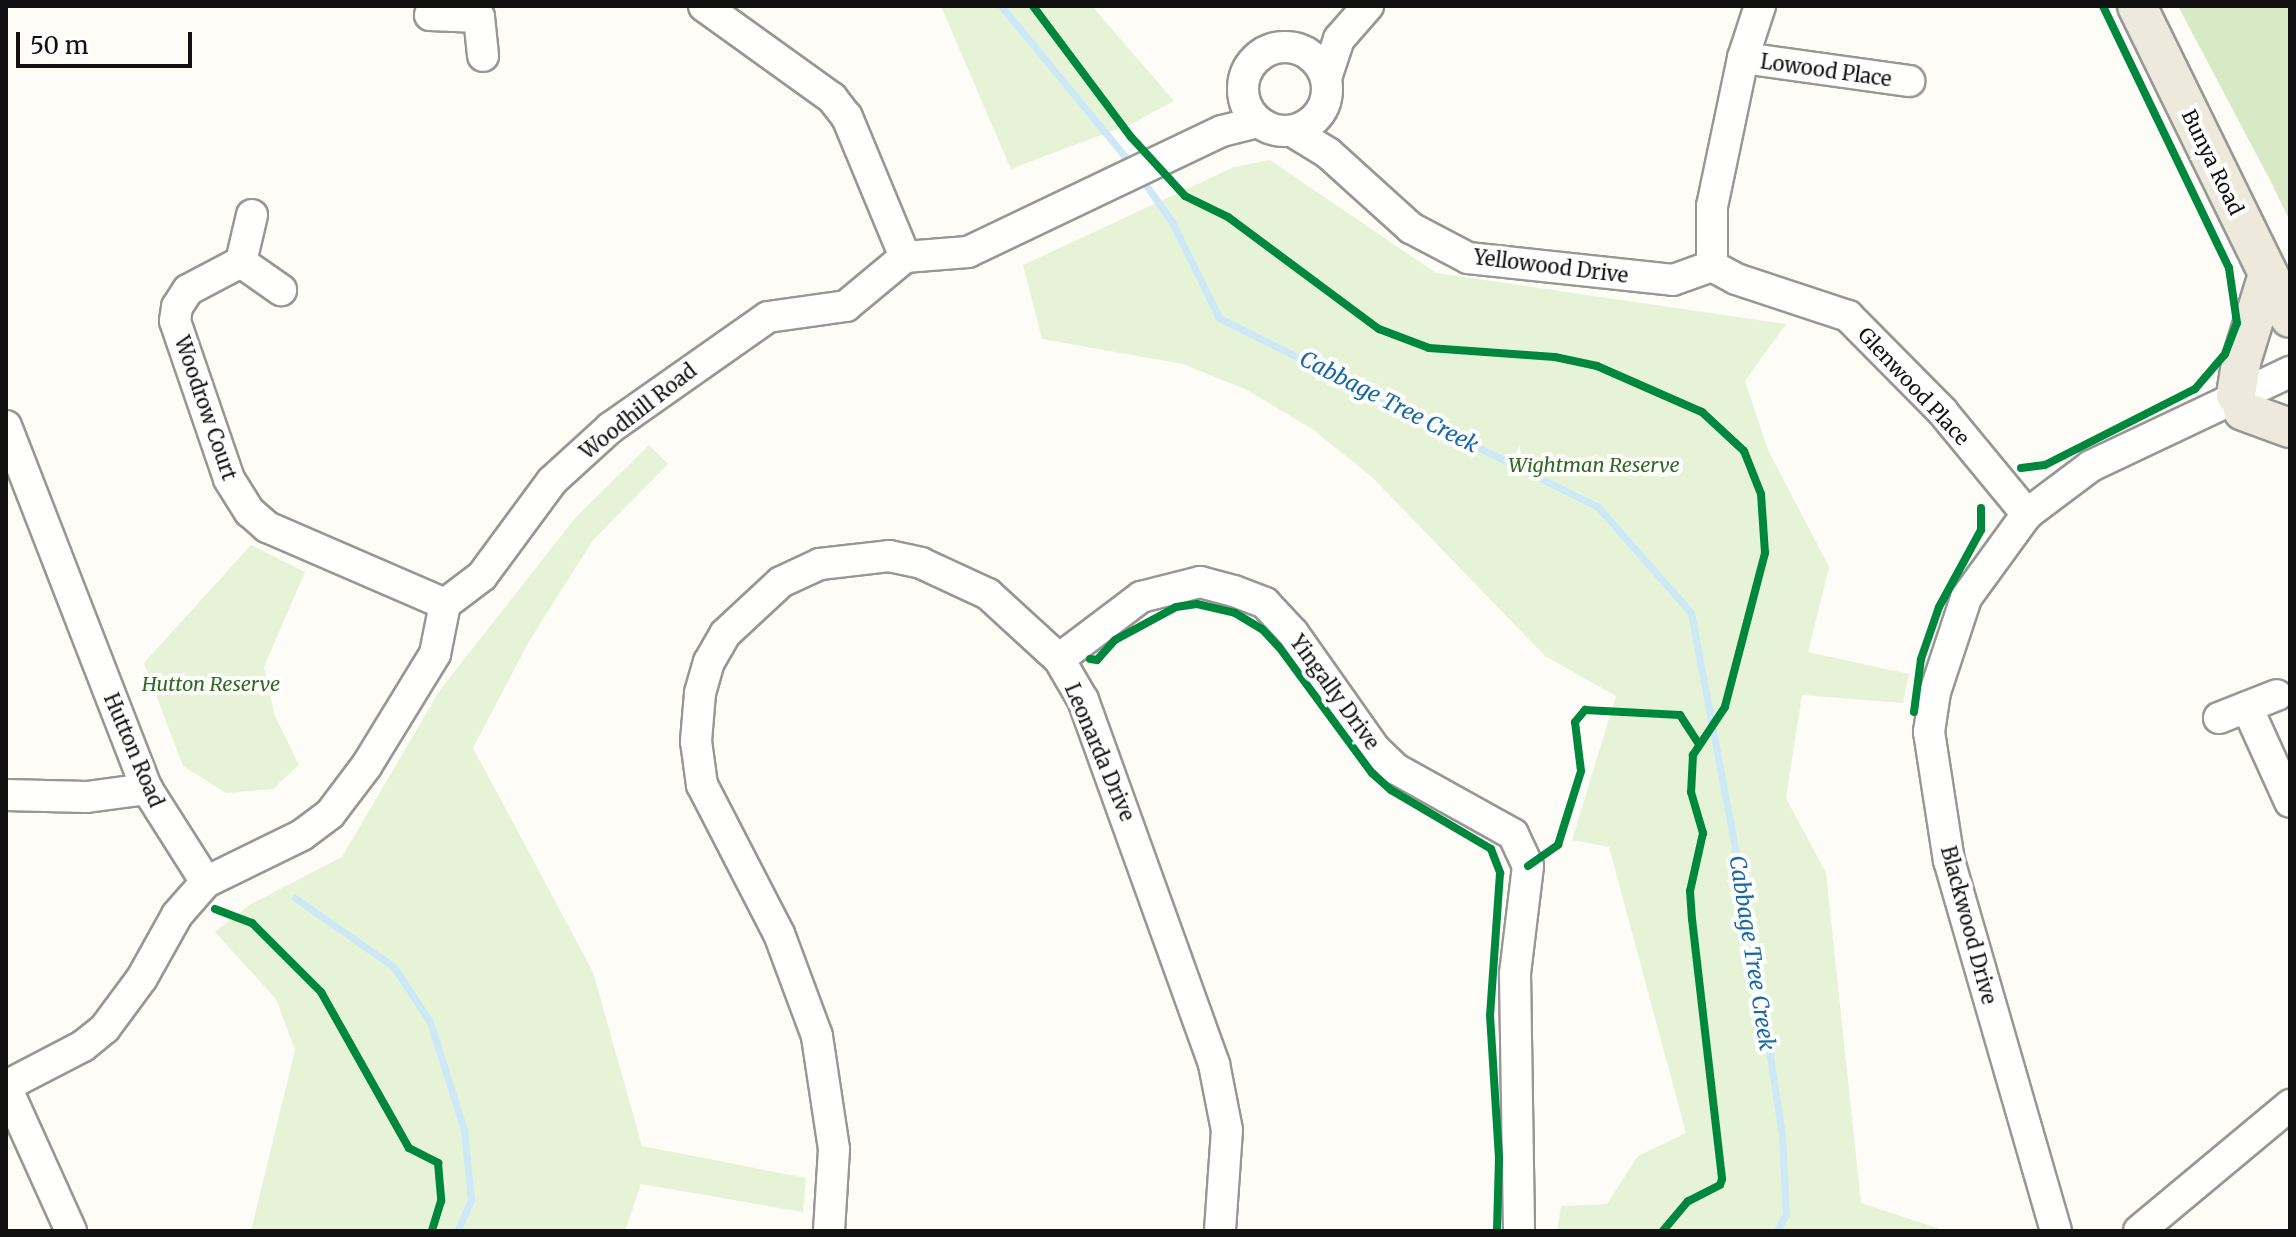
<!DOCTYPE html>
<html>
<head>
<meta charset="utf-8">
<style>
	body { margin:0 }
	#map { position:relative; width:2296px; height:1237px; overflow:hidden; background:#fdfcf7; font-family:Merriweather,serif }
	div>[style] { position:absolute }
	.green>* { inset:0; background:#e7f3d7 }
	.forest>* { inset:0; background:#d8eac5 }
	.stream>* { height:7px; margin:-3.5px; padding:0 3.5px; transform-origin:3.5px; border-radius:3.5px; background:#cde8f7 }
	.roads { filter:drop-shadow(2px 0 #979795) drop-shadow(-2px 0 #979795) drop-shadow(0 2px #979795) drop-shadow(0 -2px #979795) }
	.minor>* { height:30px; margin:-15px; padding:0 15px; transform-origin:15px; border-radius:15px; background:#fffffe }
	.minor>.ring { margin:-15px; padding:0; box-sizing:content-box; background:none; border:30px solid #fffffe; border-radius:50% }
	.major>* { height:38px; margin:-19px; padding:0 19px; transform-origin:19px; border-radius:19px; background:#ede9dc }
	.cycleway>* { height:8px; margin:-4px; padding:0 4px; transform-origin:4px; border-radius:4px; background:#00873e }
	span { translate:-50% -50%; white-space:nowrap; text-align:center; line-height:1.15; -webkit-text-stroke:8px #fff; paint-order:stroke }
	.street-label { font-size:20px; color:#111 }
	.park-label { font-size:20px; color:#2f6b1f; font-style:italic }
	.water-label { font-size:22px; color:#1768a6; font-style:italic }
	.frame { position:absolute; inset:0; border:8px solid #111; pointer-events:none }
	.scale { position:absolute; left:16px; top:32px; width:176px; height:36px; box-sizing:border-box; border:4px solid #111; border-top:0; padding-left:10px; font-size:24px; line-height:28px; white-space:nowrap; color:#111; -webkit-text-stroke:6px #fff; paint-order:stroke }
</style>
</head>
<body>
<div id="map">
	<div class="green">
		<i style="clip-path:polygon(941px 6px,1092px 6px,1174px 101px,1133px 123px,1011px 169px)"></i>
		<i style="clip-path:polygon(1270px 160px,1436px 273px,1786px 324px,1745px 381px,1768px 450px,1829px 567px,1808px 652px,1909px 674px,1903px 703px,1802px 695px,1786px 798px,1826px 873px,1861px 1203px,1946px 1231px,1557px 1231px,1561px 1206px,1607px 1204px,1638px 1156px,1686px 1133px,1609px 847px,1572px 840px,1616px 696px,1545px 656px,1372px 477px,1312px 429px,1247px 390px,1183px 364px,1042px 339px,1023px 265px,1234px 167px)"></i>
		<i style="clip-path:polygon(649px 445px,668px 464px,593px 540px,528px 643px,473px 748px,593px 972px,642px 1146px,806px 1178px,803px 1212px,641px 1184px,625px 1231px,251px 1231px,295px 1050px,276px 999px,215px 932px,249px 905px,342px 857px,440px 690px,576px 517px)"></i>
		<i style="clip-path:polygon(251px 545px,305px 572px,264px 667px,275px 716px,299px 765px,273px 789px,226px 793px,183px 766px,144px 663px)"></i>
	</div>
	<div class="forest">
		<i style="clip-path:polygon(2178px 6px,2290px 6px,2290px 221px,2270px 180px)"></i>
	</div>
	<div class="stream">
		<i style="left:1001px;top:6px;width:206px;rotate:50.5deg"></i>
		<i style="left:1141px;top:178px;width:54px;rotate:54.8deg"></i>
		<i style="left:1172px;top:222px;width:107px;rotate:63.9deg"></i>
		<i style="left:1219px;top:318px;width:424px;rotate:26.5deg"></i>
		<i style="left:1598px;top:507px;width:141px;rotate:48.7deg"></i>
		<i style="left:1691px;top:613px;width:332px;rotate:79.4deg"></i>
		<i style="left:1752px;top:939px;width:199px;rotate:81.3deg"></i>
		<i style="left:1782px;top:1136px;width:78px;rotate:87.1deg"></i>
		<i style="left:1786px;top:1214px;width:19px;rotate:118deg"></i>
		<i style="left:295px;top:898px;width:121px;rotate:34.9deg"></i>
		<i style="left:394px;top:967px;width:66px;rotate:56.8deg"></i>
		<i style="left:430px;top:1022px;width:113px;rotate:72.5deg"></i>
		<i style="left:464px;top:1130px;width:70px;rotate:84.3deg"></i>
		<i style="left:471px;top:1200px;width:34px;rotate:114deg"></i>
	</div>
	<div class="roads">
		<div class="minor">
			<i style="left:704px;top:6px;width:158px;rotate:35.7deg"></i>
			<i style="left:832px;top:98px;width:24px;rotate:52deg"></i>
			<i style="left:847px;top:117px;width:152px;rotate:67.5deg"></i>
			<i style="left:1760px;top:6px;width:55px;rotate:108.1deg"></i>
			<i style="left:1743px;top:58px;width:151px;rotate:101.8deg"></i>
			<i style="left:1712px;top:206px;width:60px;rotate:90deg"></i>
			<i style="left:1712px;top:266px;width:27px;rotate:28deg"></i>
			<i style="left:1736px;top:279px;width:118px;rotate:18.3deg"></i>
			<i style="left:1848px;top:316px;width:134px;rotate:45.3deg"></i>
			<i style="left:1942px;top:411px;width:134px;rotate:50.5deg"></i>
			<i style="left:430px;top:15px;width:49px;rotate:2.3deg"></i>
			<i style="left:479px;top:17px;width:39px;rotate:84deg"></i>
			<i class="ring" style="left:1243px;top:47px;width:54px;height:54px"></i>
			<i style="left:1743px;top:58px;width:168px;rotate:7.9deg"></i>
			<i style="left:1326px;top:78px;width:41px;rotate:-71.6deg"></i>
			<i style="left:1339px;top:39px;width:44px;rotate:-48.7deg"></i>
			<i style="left:1292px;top:131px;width:42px;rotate:31.4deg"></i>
			<i style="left:1328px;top:153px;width:112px;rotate:42.1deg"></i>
			<i style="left:1411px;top:228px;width:64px;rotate:27.8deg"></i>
			<i style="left:1468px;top:258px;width:206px;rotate:6.1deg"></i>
			<i style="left:1673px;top:280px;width:41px;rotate:-19.7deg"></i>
			<i style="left:252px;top:215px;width:48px;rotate:103.2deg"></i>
			<i style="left:241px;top:262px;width:49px;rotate:35deg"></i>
			<i style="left:241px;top:262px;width:60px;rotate:152.2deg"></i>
			<i style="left:188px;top:290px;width:20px;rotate:123deg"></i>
			<i style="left:177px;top:307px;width:14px;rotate:98deg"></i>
			<i style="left:175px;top:321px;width:167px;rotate:71.1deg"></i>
			<i style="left:229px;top:479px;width:39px;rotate:58deg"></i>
			<i style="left:250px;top:512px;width:23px;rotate:41deg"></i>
			<i style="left:267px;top:527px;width:194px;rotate:23.4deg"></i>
			<i style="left:6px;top:426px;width:389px;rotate:68.8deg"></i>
			<i style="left:147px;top:789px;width:110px;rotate:57.6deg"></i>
			<i style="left:1059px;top:659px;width:103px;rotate:-37.1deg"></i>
			<i style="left:1141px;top:597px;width:61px;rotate:-14.3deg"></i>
			<i style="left:1200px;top:582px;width:35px;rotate:15deg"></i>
			<i style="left:1234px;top:591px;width:33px;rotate:21deg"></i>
			<i style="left:1265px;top:603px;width:41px;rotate:47deg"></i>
			<i style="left:1293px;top:633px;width:141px;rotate:54.8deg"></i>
			<i style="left:1374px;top:748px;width:30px;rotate:44deg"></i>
			<i style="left:1396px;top:769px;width:134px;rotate:29.1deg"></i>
			<i style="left:1513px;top:834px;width:35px;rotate:65deg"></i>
			<i style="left:1528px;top:866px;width:109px;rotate:96.9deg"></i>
			<i style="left:1515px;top:974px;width:257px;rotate:89.1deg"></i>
			<i style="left:2247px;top:707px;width:104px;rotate:65.6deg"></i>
			<i style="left:2219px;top:718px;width:62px;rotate:-21.6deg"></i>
			<i style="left:6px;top:795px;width:81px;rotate:1.4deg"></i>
			<i style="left:87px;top:797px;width:61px;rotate:-7.6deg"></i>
			<i style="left:6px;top:1086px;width:87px;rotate:-27.5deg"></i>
			<i style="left:83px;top:1046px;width:28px;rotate:-39deg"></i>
			<i style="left:105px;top:1028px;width:62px;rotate:-53.5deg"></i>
			<i style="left:142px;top:978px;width:72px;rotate:-60.9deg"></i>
			<i style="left:177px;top:915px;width:44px;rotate:-48.7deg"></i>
			<i style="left:206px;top:882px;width:107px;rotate:-26.1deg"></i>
			<i style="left:302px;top:835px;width:35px;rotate:-37deg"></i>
			<i style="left:330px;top:814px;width:61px;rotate:-52.9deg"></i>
			<i style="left:367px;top:765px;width:130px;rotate:-58.5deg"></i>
			<i style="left:435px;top:654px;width:51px;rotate:-78.7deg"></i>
			<i style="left:445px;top:604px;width:46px;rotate:-37.1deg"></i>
			<i style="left:482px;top:576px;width:118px;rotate:-53.6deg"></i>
			<i style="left:552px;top:481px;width:79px;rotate:-42.4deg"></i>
			<i style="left:610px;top:428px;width:193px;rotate:-35.1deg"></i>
			<i style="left:768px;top:317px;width:79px;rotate:-8deg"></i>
			<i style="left:846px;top:306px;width:77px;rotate:-39.7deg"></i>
			<i style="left:905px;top:257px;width:63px;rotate:-4.5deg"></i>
			<i style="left:968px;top:252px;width:281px;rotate:-25.5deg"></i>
			<i style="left:1222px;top:131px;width:37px;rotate:-14deg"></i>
			<i style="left:6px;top:1087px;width:158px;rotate:65.7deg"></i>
			<i style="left:829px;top:1231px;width:82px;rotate:-86.5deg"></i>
			<i style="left:834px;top:1149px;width:114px;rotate:-98.6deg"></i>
			<i style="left:817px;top:1036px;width:109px;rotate:-110.4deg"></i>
			<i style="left:779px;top:934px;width:168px;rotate:-117.3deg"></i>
			<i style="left:702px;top:785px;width:44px;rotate:-97.8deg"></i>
			<i style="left:696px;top:741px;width:48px;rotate:-85.2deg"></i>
			<i style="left:700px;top:693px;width:32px;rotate:-74deg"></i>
			<i style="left:709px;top:662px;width:32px;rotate:-60deg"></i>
			<i style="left:725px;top:634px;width:76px;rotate:-42.9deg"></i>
			<i style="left:781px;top:582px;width:43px;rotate:-24.8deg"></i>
			<i style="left:820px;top:564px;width:69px;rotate:-6.6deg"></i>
			<i style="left:889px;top:556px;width:33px;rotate:12deg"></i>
			<i style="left:921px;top:563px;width:74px;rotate:24.8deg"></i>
			<i style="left:988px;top:594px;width:96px;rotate:42.5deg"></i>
			<i style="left:1059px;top:659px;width:48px;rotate:59.7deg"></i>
			<i style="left:1083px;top:700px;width:387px;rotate:70.2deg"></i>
			<i style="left:1214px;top:1064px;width:67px;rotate:78.9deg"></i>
			<i style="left:1227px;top:1130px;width:101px;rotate:94deg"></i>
			<i style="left:2056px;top:1231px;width:385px;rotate:-106.1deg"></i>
			<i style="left:1949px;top:861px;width:131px;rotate:-98.8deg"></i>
			<i style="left:1929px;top:732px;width:40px;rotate:-81.5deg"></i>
			<i style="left:1935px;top:692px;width:99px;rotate:-71.7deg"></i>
			<i style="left:1966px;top:598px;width:104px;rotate:-54deg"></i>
			<i style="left:2027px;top:514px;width:80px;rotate:-36.9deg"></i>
			<i style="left:2091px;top:466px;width:220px;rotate:-25.3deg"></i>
			<i style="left:2139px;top:1231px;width:197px;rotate:-39.8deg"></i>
		</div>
		<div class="major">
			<i style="left:2137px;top:6px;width:347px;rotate:63.9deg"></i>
			<i style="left:2236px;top:395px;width:33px;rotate:-81deg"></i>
			<i style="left:2241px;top:362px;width:92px;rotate:-72.9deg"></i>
			<i style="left:2243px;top:411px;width:50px;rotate:19.9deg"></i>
		</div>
	</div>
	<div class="cycleway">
		<i style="left:1033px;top:6px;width:164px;rotate:53.2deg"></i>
		<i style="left:1131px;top:137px;width:80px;rotate:47.5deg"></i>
		<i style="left:1185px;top:196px;width:48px;rotate:26deg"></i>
		<i style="left:1228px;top:217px;width:188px;rotate:36.6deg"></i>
		<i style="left:1379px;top:329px;width:53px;rotate:20.8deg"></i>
		<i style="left:1429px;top:348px;width:126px;rotate:4.1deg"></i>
		<i style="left:1555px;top:357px;width:43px;rotate:12.1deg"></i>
		<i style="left:1597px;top:366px;width:115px;rotate:23.7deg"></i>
		<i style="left:1702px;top:412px;width:57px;rotate:42.9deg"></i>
		<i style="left:1744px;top:451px;width:46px;rotate:68.4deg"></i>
		<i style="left:1761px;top:494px;width:59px;rotate:86.1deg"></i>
		<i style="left:1765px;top:553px;width:159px;rotate:104.6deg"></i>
		<i style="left:1725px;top:707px;width:58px;rotate:123.7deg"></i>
		<i style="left:1693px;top:755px;width:37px;rotate:93deg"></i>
		<i style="left:1691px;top:792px;width:43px;rotate:73.7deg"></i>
		<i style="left:1703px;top:833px;width:59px;rotate:102.6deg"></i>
		<i style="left:1690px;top:891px;width:28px;rotate:86deg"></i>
		<i style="left:1692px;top:919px;width:262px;rotate:83.4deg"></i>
		<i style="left:1722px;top:1179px;width:6px;rotate:108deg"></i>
		<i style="left:1720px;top:1185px;width:36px;rotate:153deg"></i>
		<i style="left:1688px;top:1201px;width:39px;rotate:130deg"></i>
		<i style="left:2021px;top:468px;width:24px;rotate:-7deg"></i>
		<i style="left:2045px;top:465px;width:168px;rotate:-26.9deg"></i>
		<i style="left:2195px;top:389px;width:46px;rotate:-49.4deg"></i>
		<i style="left:2225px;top:354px;width:33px;rotate:-69deg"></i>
		<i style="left:2237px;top:323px;width:56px;rotate:-98.3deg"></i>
		<i style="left:2229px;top:268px;width:291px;rotate:-115.7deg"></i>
		<i style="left:1090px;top:659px;width:7px;rotate:8deg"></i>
		<i style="left:1097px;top:660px;width:27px;rotate:-48deg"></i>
		<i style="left:1115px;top:640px;width:69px;rotate:-28.4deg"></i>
		<i style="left:1176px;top:607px;width:21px;rotate:-8deg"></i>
		<i style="left:1197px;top:604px;width:39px;rotate:13deg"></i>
		<i style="left:1235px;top:613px;width:31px;rotate:31deg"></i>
		<i style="left:1262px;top:629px;width:25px;rotate:47deg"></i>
		<i style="left:1279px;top:647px;width:157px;rotate:53.6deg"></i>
		<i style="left:1372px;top:773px;width:25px;rotate:42deg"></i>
		<i style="left:1391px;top:790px;width:116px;rotate:30.5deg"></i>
		<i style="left:1491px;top:849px;width:26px;rotate:69deg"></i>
		<i style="left:1500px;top:873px;width:142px;rotate:94deg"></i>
		<i style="left:1490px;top:1015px;width:143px;rotate:86.4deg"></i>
		<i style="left:1499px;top:1158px;width:73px;rotate:91.6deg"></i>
		<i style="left:1914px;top:712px;width:53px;rotate:-82.5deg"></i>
		<i style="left:1921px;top:659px;width:55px;rotate:-70.9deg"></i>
		<i style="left:1939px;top:607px;width:88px;rotate:-61.4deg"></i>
		<i style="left:1981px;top:530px;width:22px;rotate:-90deg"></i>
		<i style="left:1528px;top:866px;width:37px;rotate:-35deg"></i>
		<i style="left:1558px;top:845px;width:77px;rotate:-72.7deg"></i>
		<i style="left:1581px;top:771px;width:49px;rotate:-97deg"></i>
		<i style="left:1575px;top:722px;width:16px;rotate:-50deg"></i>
		<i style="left:1585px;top:710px;width:95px;rotate:3deg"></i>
		<i style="left:1680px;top:715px;width:35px;rotate:57deg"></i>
		<i style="left:215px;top:909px;width:40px;rotate:21deg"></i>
		<i style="left:252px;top:923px;width:98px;rotate:45deg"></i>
		<i style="left:321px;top:992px;width:179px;rotate:60.6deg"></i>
		<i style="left:409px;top:1148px;width:33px;rotate:27deg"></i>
		<i style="left:438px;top:1163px;width:38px;rotate:85deg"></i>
		<i style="left:441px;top:1201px;width:31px;rotate:107deg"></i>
	</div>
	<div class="street-label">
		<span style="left:1826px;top:70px;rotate:8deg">Lowood Place</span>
		<span style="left:2213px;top:162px;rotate:64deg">Bunya Road</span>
		<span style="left:1551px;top:266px;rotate:7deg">Yellowood Drive</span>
		<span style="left:1914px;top:386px;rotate:47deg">Glenwood Place</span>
		<span style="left:206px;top:408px;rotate:71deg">Woodrow Court</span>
		<span style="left:638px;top:411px;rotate:-38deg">Woodhill Road</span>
		<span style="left:1335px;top:692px;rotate:54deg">Yingally Drive</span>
		<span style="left:134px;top:750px;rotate:67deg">Hutton Road</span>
		<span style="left:1100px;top:752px;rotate:67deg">Leonarda Drive</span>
		<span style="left:1969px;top:925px;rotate:75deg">Blackwood Drive</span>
	</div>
	<div class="park-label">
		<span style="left:1594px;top:464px">Wightman Reserve</span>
		<span style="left:211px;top:683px">Hutton Reserve</span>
	</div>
	<div class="water-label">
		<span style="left:1389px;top:402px;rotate:27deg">Cabbage Tree Creek</span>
		<span style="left:1752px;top:953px;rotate:81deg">Cabbage Tree Creek</span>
	</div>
	<div class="frame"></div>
	<div class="scale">50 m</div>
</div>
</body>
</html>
